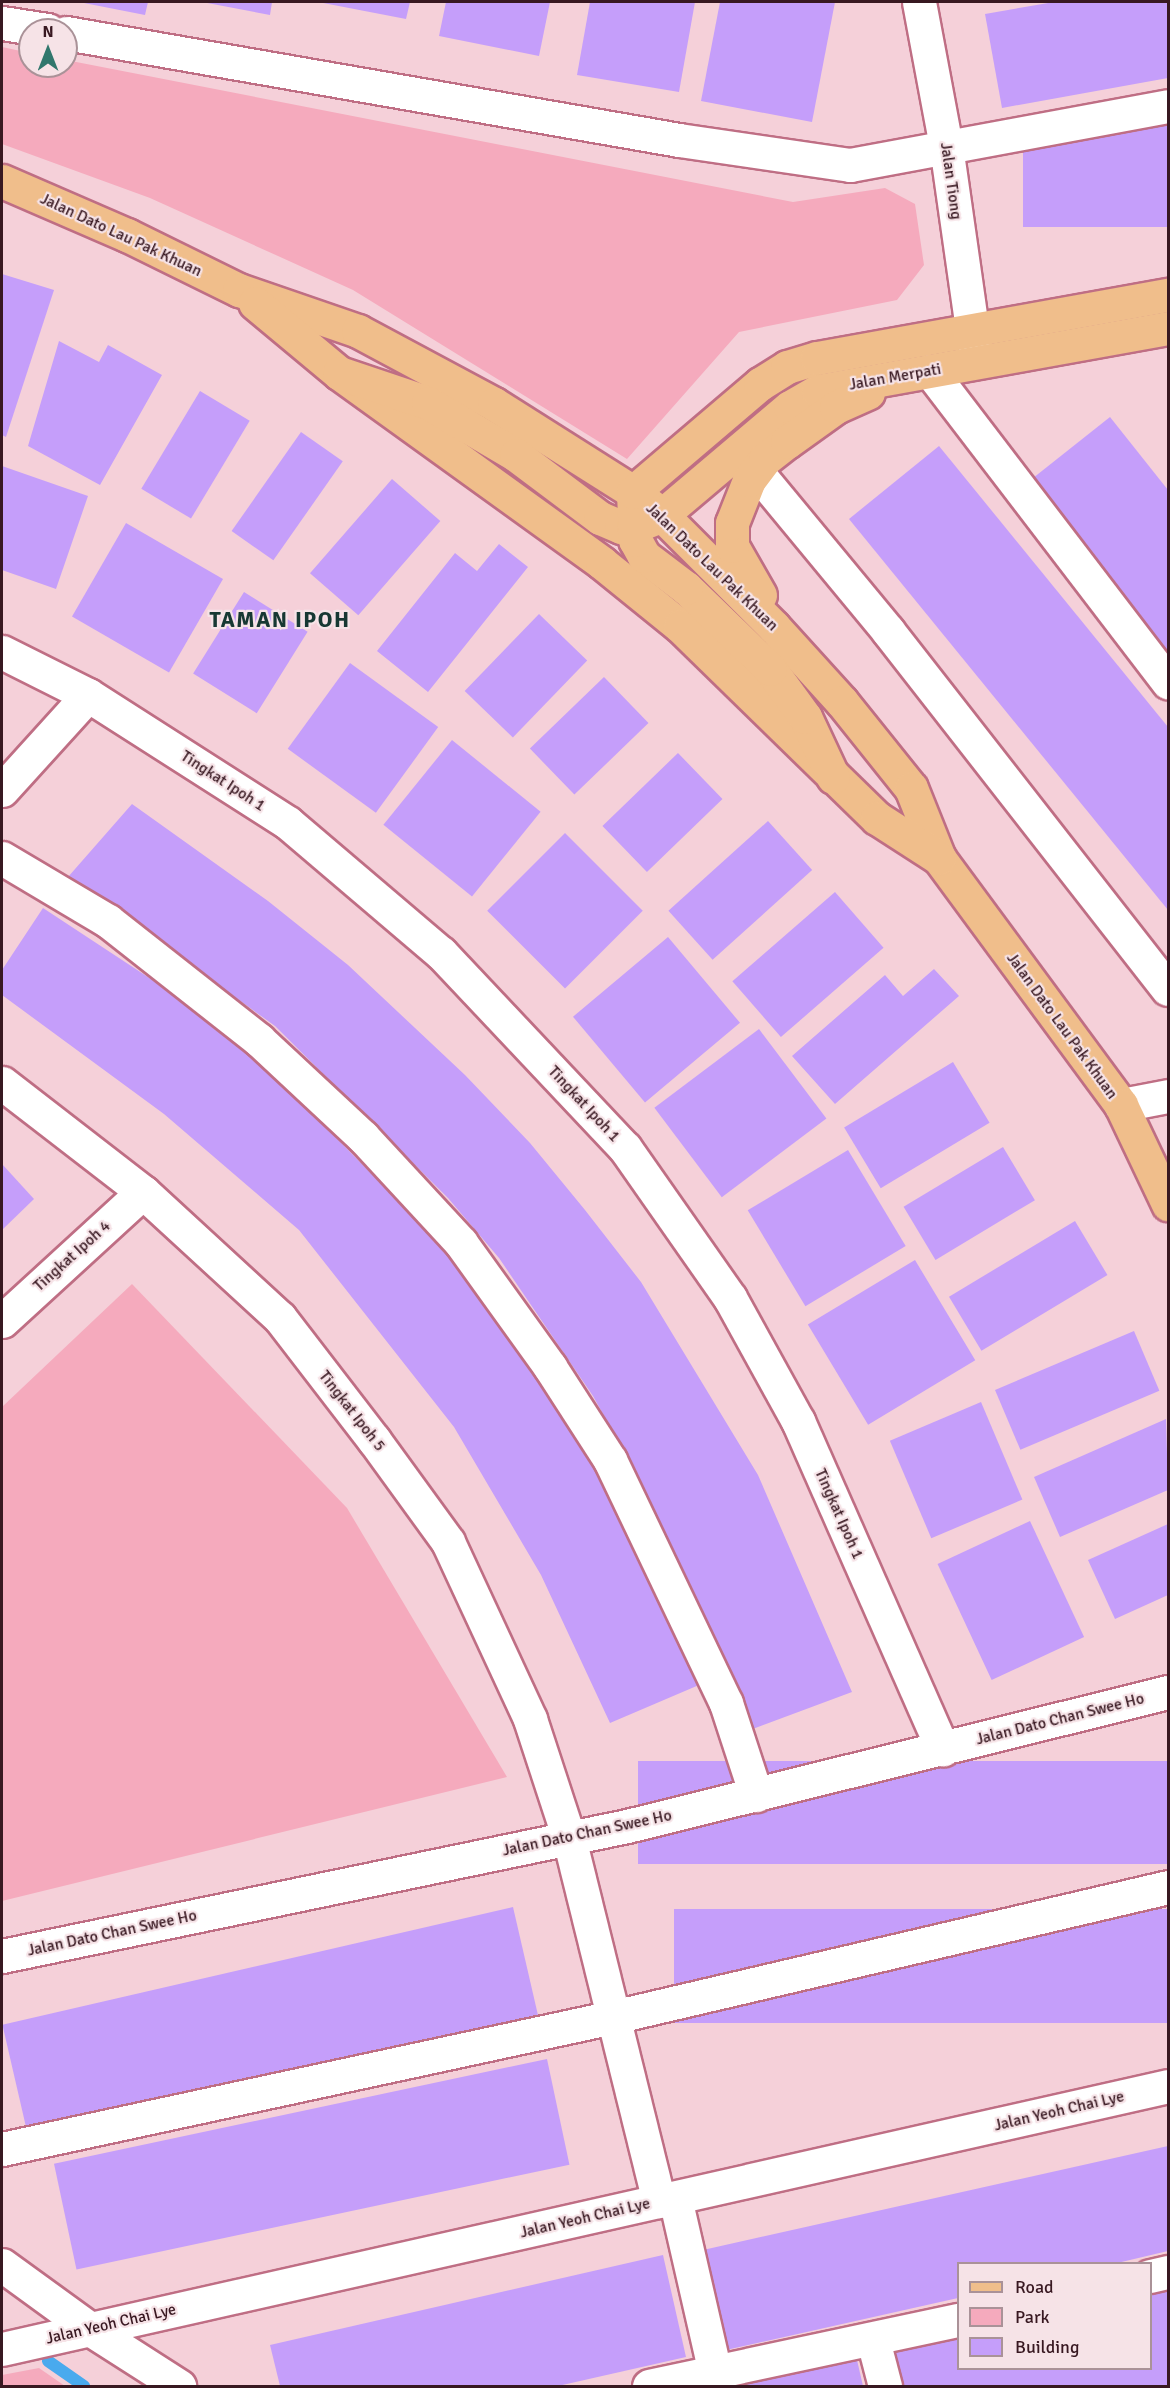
<!DOCTYPE html>
<html>
<head>
<meta charset="utf-8">
<style>
	body { margin:0 }
	#map { position:relative; width:1170px; height:2388px; overflow:hidden; background:#f5d0d9; font-family:Signika,sans-serif }
	div>[style] { position:absolute }
	.green>* { inset:0; background:#f5aabd }
	.stream>* { height:12px; margin:-6px; padding:0 6px; transform-origin:6px; border-radius:6px; background:#49aaee }
	.building>* { inset:0; background:#c59efa; transform-origin:0 0 }
	.roads { filter:drop-shadow(2px 0 #bf6e84) drop-shadow(-2px 0 #bf6e84) drop-shadow(0 2px #bf6e84) drop-shadow(0 -2px #bf6e84) }
	.minor>* { height:33px; margin:-16.5px; padding:0 16.5px; transform-origin:16.5px; border-radius:16.5px; background:#fff }
	.major>* { height:33px; margin:-16.5px; padding:0 16.5px; transform-origin:16.5px; border-radius:16.5px; background:#f0be8b }
	span { translate:-50% -50%; white-space:nowrap; text-align:center; line-height:1.15; -webkit-text-stroke:4.5px #f6e3e7; paint-order:stroke }
	.street-label { font-size:16px; color:#381821 }
	.district-label { font-size:22px; color:#173833; font-weight:700; letter-spacing:1.5px }
	.frame { position:absolute; inset:0; border:3px solid #381821; pointer-events:none }
	.legend { position:absolute; left:957px; top:2262px; width:195px; height:108px; box-sizing:border-box; background:#f6e3e7; border:2px solid #aa9298; margin:0; padding:8px 10px; list-style:none; font-size:18px; color:#381821 }
	.legend li { display:flex; align-items:center; gap:12px; height:30px }
	.legend b { width:30px; border:2px solid #aa9298 }
	.north { position:absolute; left:18px; top:18px; width:60px; height:60px; box-sizing:border-box; background:#f6e3e7; border:2px solid #aa9298; border-radius:50%; rotate:0deg; font-size:16px; font-weight:700; line-height:24px; text-align:center; color:#381821 }
	.north::after { content:''; display:block; margin:auto; width:21px; height:27px; background:#31776d; clip-path:polygon(50% 0,100% 100%,50% 72%,0 100%) }
</style>
</head>
<body>
<div id="map">
	<div class="green">
		<i style="clip-path:polygon(2px 47px,30px 53px,30px 66px,66px 66px,66px 60px,793px 202px,885px 188px,915px 204px,924px 265px,897px 300px,739px 332px,627px 459px,353px 290px,150px 198px,2px 144px)"></i>
		<i style="clip-path:polygon(132px 1284px,347px 1508px,507px 1777px,2px 1901px,2px 1407px)"></i>
		<i style="clip-path:polygon(39px 2368px,65px 2386px,2px 2386px,2px 2375px)"></i>
	</div>
	<div class="stream">
		<i style="left:48px;top:2361px;width:44px;rotate:34.8deg"></i>
	</div>
	<div class="building">
		<i style="clip-path:polygon(202px 2px,272px 2px,270px 15px)"></i>
		<i style="clip-path:polygon(318px 2px,410px 2px,406px 19px)"></i>
		<i style="clip-path:polygon(446px 2px,550px 2px,539px 56px,439px 36px)"></i>
		<i style="clip-path:polygon(590px 2px,695px 2px,679px 92px,577px 75px)"></i>
		<i style="clip-path:polygon(720px 2px,835px 2px,812px 122px,701px 101px)"></i>
		<i style="clip-path:polygon(1054px 2px,1168px 2px,1168px 78px,1002px 108px,985px 14px)"></i>
		<i style="clip-path:polygon(84px 3px,84px 2px,148px 2px,145px 15px)"></i>
		<i style="left:1168px;top:120px;width:107px;height:145px;rotate:90deg"></i>
		<i style="clip-path:polygon(2px 274px,54px 290px,6px 437px,2px 435px)"></i>
		<i style="clip-path:polygon(59px 341px,99px 362px,108px 345px,162px 375px,100px 485px,28px 446px)"></i>
		<i style="left:200px;top:391px;width:58px;height:114px;rotate:31deg"></i>
		<i style="clip-path:polygon(1110px 417px,1168px 490px,1168px 657px,1028px 482px)"></i>
		<i style="left:301px;top:432px;width:51px;height:121px;rotate:35deg"></i>
		<i style="clip-path:polygon(939px 446px,1168px 727px,1168px 910px,849px 519px)"></i>
		<i style="clip-path:polygon(2px 466px,88px 496px,56px 589px,2px 570px)"></i>
		<i style="left:392px;top:479px;width:64px;height:125px;rotate:41deg"></i>
		<i style="left:126px;top:523px;width:112px;height:108px;rotate:30deg"></i>
		<i style="clip-path:polygon(499px 544px,528px 567px,428px 692px,377px 651px,455px 553px,477px 571px)"></i>
		<i style="left:244px;top:592px;width:75px;height:96px;rotate:32deg"></i>
		<i style="left:539px;top:614px;width:67px;height:107px;rotate:44deg"></i>
		<i style="left:350px;top:663px;width:109px;height:106px;rotate:36deg"></i>
		<i style="left:604px;top:677px;width:64px;height:103px;rotate:46deg"></i>
		<i style="left:452px;top:740px;width:114px;height:109px;rotate:39deg"></i>
		<i style="left:678px;top:753px;width:64px;height:105px;rotate:46deg"></i>
		<i style="clip-path:polygon(132px 804px,268px 901px,348px 965px,465px 1075px,530px 1143px,585px 1210px,641px 1282px,758px 1475px,852px 1692px,750px 1730px,713px 1633px,635px 1472px,593px 1396px,499px 1258px,448px 1198px,275px 1026px,68px 877px)"></i>
		<i style="left:768px;top:821px;width:66px;height:134px;rotate:48deg"></i>
		<i style="left:565px;top:833px;width:110px;height:110px;rotate:45deg"></i>
		<i style="left:835px;top:892px;width:74px;height:136px;rotate:49deg"></i>
		<i style="clip-path:polygon(43px 908px,233px 1033px,425px 1228px,475px 1290px,581px 1446px,632px 1533px,699px 1685px,610px 1723px,541px 1575px,454px 1427px,299px 1230px,164px 1114px,2px 995px,2px 970px)"></i>
		<i style="left:668px;top:937px;width:112px;height:124px;rotate:50deg"></i>
		<i style="clip-path:polygon(934px 969px,959px 996px,835px 1104px,792px 1056px,885px 975px,903px 996px)"></i>
		<i style="left:759px;top:1029px;width:112px;height:131px;rotate:53deg"></i>
		<i style="left:953px;top:1062px;width:71px;height:127px;rotate:59deg"></i>
		<i style="left:1003px;top:1147px;width:62px;height:116px;rotate:59deg"></i>
		<i style="left:848px;top:1150px;width:112px;height:117px;rotate:59deg"></i>
		<i style="clip-path:polygon(2px 1164px,34px 1199px,2px 1230px)"></i>
		<i style="left:1075px;top:1221px;width:63px;height:147px;rotate:59deg"></i>
		<i style="left:915px;top:1260px;width:117px;height:125px;rotate:59deg"></i>
		<i style="left:1134px;top:1331px;width:65px;height:151px;rotate:67deg"></i>
		<i style="left:981px;top:1402px;width:106px;height:99px;rotate:67deg"></i>
		<i style="clip-path:polygon(1166px 1419px,1168px 1490px,1060px 1537px,1034px 1477px)"></i>
		<i style="left:1030px;top:1521px;width:128px;height:102px;rotate:65deg"></i>
		<i style="clip-path:polygon(1168px 1524px,1168px 1595px,1115px 1619px,1088px 1560px)"></i>
		<i style="left:1168px;top:1761px;width:103px;height:530px;rotate:90deg"></i>
		<i style="left:513px;top:1907px;width:114px;height:524px;rotate:77deg"></i>
		<i style="left:1168px;top:1909px;width:114px;height:494px;rotate:90deg"></i>
		<i style="left:547px;top:2059px;width:108px;height:504px;rotate:78deg"></i>
		<i style="clip-path:polygon(1168px 2146px,1168px 2251px,1113px 2264px,958px 2264px,958px 2298px,726px 2350px,703px 2250px)"></i>
		<i style="clip-path:polygon(663px 2255px,686px 2357px,558px 2386px,280px 2386px,270px 2345px)"></i>
		<i style="clip-path:polygon(1168px 2289px,1168px 2386px,902px 2386px,894px 2348px,958px 2334px,958px 2368px,1150px 2368px,1150px 2293px)"></i>
		<i style="clip-path:polygon(857px 2360px,863px 2386px,738px 2386px,738px 2385px)"></i>
	</div>
	<div class="roads">
		<div class="minor">
			<i style="left:919px;top:2px;width:147px;rotate:79.4deg"></i>
			<i style="left:946px;top:146px;width:214px;rotate:81.9deg"></i>
			<i style="left:2px;top:23px;width:46px;rotate:8.8deg"></i>
			<i style="left:66px;top:33px;width:622px;rotate:9.9deg"></i>
			<i style="left:679px;top:140px;width:173px;rotate:8.3deg"></i>
			<i style="left:850px;top:165px;width:323px;rotate:-10.5deg"></i>
			<i style="left:930px;top:371px;width:392px;rotate:52.6deg"></i>
			<i style="left:755px;top:470px;width:209px;rotate:50.4deg"></i>
			<i style="left:888px;top:631px;width:454px;rotate:52deg"></i>
			<i style="left:2px;top:652px;width:96px;rotate:26.6deg"></i>
			<i style="left:88px;top:695px;width:237px;rotate:32.6deg"></i>
			<i style="left:288px;top:823px;width:201px;rotate:40.4deg"></i>
			<i style="left:441px;top:953px;width:268px;rotate:46.7deg"></i>
			<i style="left:625px;top:1148px;width:183px;rotate:55deg"></i>
			<i style="left:730px;top:1298px;width:141px;rotate:61.1deg"></i>
			<i style="left:798px;top:1421px;width:359px;rotate:66.2deg"></i>
			<i style="left:2px;top:790px;width:128px;rotate:-47.8deg"></i>
			<i style="left:2px;top:858px;width:123px;rotate:30.7deg"></i>
			<i style="left:108px;top:921px;width:192px;rotate:38.2deg"></i>
			<i style="left:259px;top:1040px;width:142px;rotate:43deg"></i>
			<i style="left:363px;top:1137px;width:144px;rotate:47.2deg"></i>
			<i style="left:461px;top:1243px;width:153px;rotate:54.3deg"></i>
			<i style="left:550px;top:1367px;width:111px;rotate:57.2deg"></i>
			<i style="left:610px;top:1460px;width:269px;rotate:64.5deg"></i>
			<i style="left:726px;top:1703px;width:97px;rotate:71.9deg"></i>
			<i style="left:2px;top:1083px;width:178px;rotate:37.7deg"></i>
			<i style="left:143px;top:1192px;width:186px;rotate:42.6deg"></i>
			<i style="left:280px;top:1318px;width:154px;rotate:52.4deg"></i>
			<i style="left:374px;top:1440px;width:126px;rotate:54deg"></i>
			<i style="left:448px;top:1542px;width:195px;rotate:65.1deg"></i>
			<i style="left:530px;top:1719px;width:125px;rotate:71.9deg"></i>
			<i style="left:569px;top:1838px;width:374px;rotate:76.1deg"></i>
			<i style="left:1121px;top:1105px;width:48px;rotate:-10.8deg"></i>
			<i style="left:2px;top:1321px;width:191px;rotate:-42.5deg"></i>
			<i style="left:2px;top:1956px;width:638px;rotate:-11.75deg"></i>
			<i style="left:627px;top:1826px;width:557px;rotate:-13.91deg"></i>
			<i style="left:2px;top:2149px;width:625px;rotate:-12.19deg"></i>
			<i style="left:613px;top:2017px;width:570px;rotate:-13.18deg"></i>
			<i style="left:675px;top:2198px;width:180px;rotate:77.1deg"></i>
			<i style="left:2px;top:2265px;width:109px;rotate:36deg"></i>
			<i style="left:90px;top:2329px;width:106px;rotate:32.6deg"></i>
			<i style="left:1150px;top:2276px;width:18px;rotate:-13deg"></i>
			<i style="left:873px;top:2340px;width:48px;rotate:75.4deg"></i>
			<i style="left:2px;top:2349px;width:1195px;rotate:-12.71deg"></i>
			<i style="left:649px;top:2386px;width:316px;rotate:-12.1deg"></i>
		</div>
		<div class="major">
			<i style="left:2px;top:181px;width:136px;rotate:23.4deg"></i>
			<i style="left:127px;top:235px;width:125px;rotate:26.2deg"></i>
			<i style="left:239px;top:290px;width:126px;rotate:19deg"></i>
			<i style="left:358px;top:331px;width:154px;rotate:28.2deg"></i>
			<i style="left:494px;top:404px;width:165px;rotate:32.3deg"></i>
			<i style="left:633px;top:492px;width:37px;rotate:38deg"></i>
			<i style="left:662px;top:515px;width:158px;rotate:45deg"></i>
			<i style="left:774px;top:627px;width:101px;rotate:47.8deg"></i>
			<i style="left:842px;top:702px;width:110px;rotate:51.3deg"></i>
			<i style="left:911px;top:788px;width:75px;rotate:68.2deg"></i>
			<i style="left:939px;top:858px;width:307px;rotate:53.6deg"></i>
			<i style="left:1121px;top:1105px;width:110px;rotate:64.6deg"></i>
			<i style="left:255px;top:303px;width:109px;rotate:39.8deg"></i>
			<i style="left:339px;top:373px;width:324px;rotate:35.8deg"></i>
			<i style="left:602px;top:563px;width:100px;rotate:38.9deg"></i>
			<i style="left:680px;top:626px;width:275px;rotate:44.3deg"></i>
			<i style="left:877px;top:818px;width:74px;rotate:32.8deg"></i>
			<i style="left:339px;top:373px;width:94px;rotate:18.6deg"></i>
			<i style="left:428px;top:403px;width:102px;rotate:30.6deg"></i>
			<i style="left:516px;top:455px;width:105px;rotate:36.9deg"></i>
			<i style="left:600px;top:518px;width:23px;rotate:23deg"></i>
			<i style="left:621px;top:527px;width:12px"></i>
			<i style="left:633px;top:527px;width:31px;rotate:-22deg"></i>
			<i style="left:662px;top:515px;width:167px;rotate:-40.2deg"></i>
			<i style="left:790px;top:407px;width:32px;rotate:-30deg"></i>
			<i style="left:818px;top:391px;width:356px;rotate:-10.2deg"></i>
			<i style="left:760px;top:595px;width:56px;rotate:-119.7deg"></i>
			<i style="left:732px;top:546px;width:23px;rotate:-90deg"></i>
			<i style="left:732px;top:523px;width:46px;rotate:-68.4deg"></i>
			<i style="left:749px;top:480px;width:26px;rotate:-53deg"></i>
			<i style="left:765px;top:459px;width:28px;rotate:-38deg"></i>
			<i style="left:787px;top:442px;width:60px;rotate:-35.5deg"></i>
			<i style="left:836px;top:407px;width:35px;rotate:-24deg"></i>
			<i style="left:833px;top:777px;width:66px;rotate:-115deg"></i>
			<i style="left:805px;top:717px;width:59px;rotate:-126.1deg"></i>
			<i style="left:770px;top:669px;width:117px;rotate:-136deg"></i>
			<i style="left:686px;top:588px;width:53px;rotate:-142.7deg"></i>
			<i style="left:644px;top:556px;width:18px;rotate:-119deg"></i>
			<i style="left:635px;top:540px;width:48px;rotate:-92.4deg"></i>
			<i style="left:633px;top:492px;width:167px;rotate:-40.4deg"></i>
			<i style="left:760px;top:384px;width:32px;rotate:-32deg"></i>
			<i style="left:787px;top:367px;width:31px;rotate:-17deg"></i>
			<i style="left:817px;top:358px;width:357px;rotate:-10.2deg"></i>
		</div>
	</div>
	<div class="street-label">
		<span style="left:951px;top:181px;rotate:82deg">Jalan Tiong</span>
		<span style="left:121px;top:235px;rotate:25deg">Jalan Dato Lau Pak Khuan</span>
		<span style="left:895px;top:377px;rotate:-10deg">Jalan Merpati</span>
		<span style="left:712px;top:567px;rotate:44deg">Jalan Dato Lau Pak Khuan</span>
		<span style="left:223px;top:781px;rotate:33deg">Tingkat Ipoh 1</span>
		<span style="left:1062px;top:1026px;rotate:54deg">Jalan Dato Lau Pak Khuan</span>
		<span style="left:584px;top:1104px;rotate:47deg">Tingkat Ipoh 1</span>
		<span style="left:72px;top:1256px;rotate:-42deg">Tingkat Ipoh 4</span>
		<span style="left:352px;top:1411px;rotate:52deg">Tingkat Ipoh 5</span>
		<span style="left:839px;top:1514px;rotate:66deg">Tingkat Ipoh 1</span>
		<span style="left:1060px;top:1719px;rotate:-14deg">Jalan Dato Chan Swee Ho</span>
		<span style="left:587px;top:1833px;rotate:-12deg">Jalan Dato Chan Swee Ho</span>
		<span style="left:112px;top:1933px;rotate:-12deg">Jalan Dato Chan Swee Ho</span>
		<span style="left:1059px;top:2111px;rotate:-13deg">Jalan Yeoh Chai Lye</span>
		<span style="left:585px;top:2218px;rotate:-13deg">Jalan Yeoh Chai Lye</span>
		<span style="left:111px;top:2324px;rotate:-13deg">Jalan Yeoh Chai Lye</span>
	</div>
	<div class="district-label">
		<span style="left:280px;top:620px">TAMAN IPOH</span>
	</div>
	<div class="frame"></div>
	<ul class="legend">
	<li><b style="height:8px;background:#f0be8b"></b>Road</li>
	<li><b style="height:16px;background:#f5aabd"></b>Park</li>
	<li><b style="height:16px;background:#c59efa"></b>Building</li>
	</ul>
	<div class="north">N</div>
</div>
</body>
</html>
